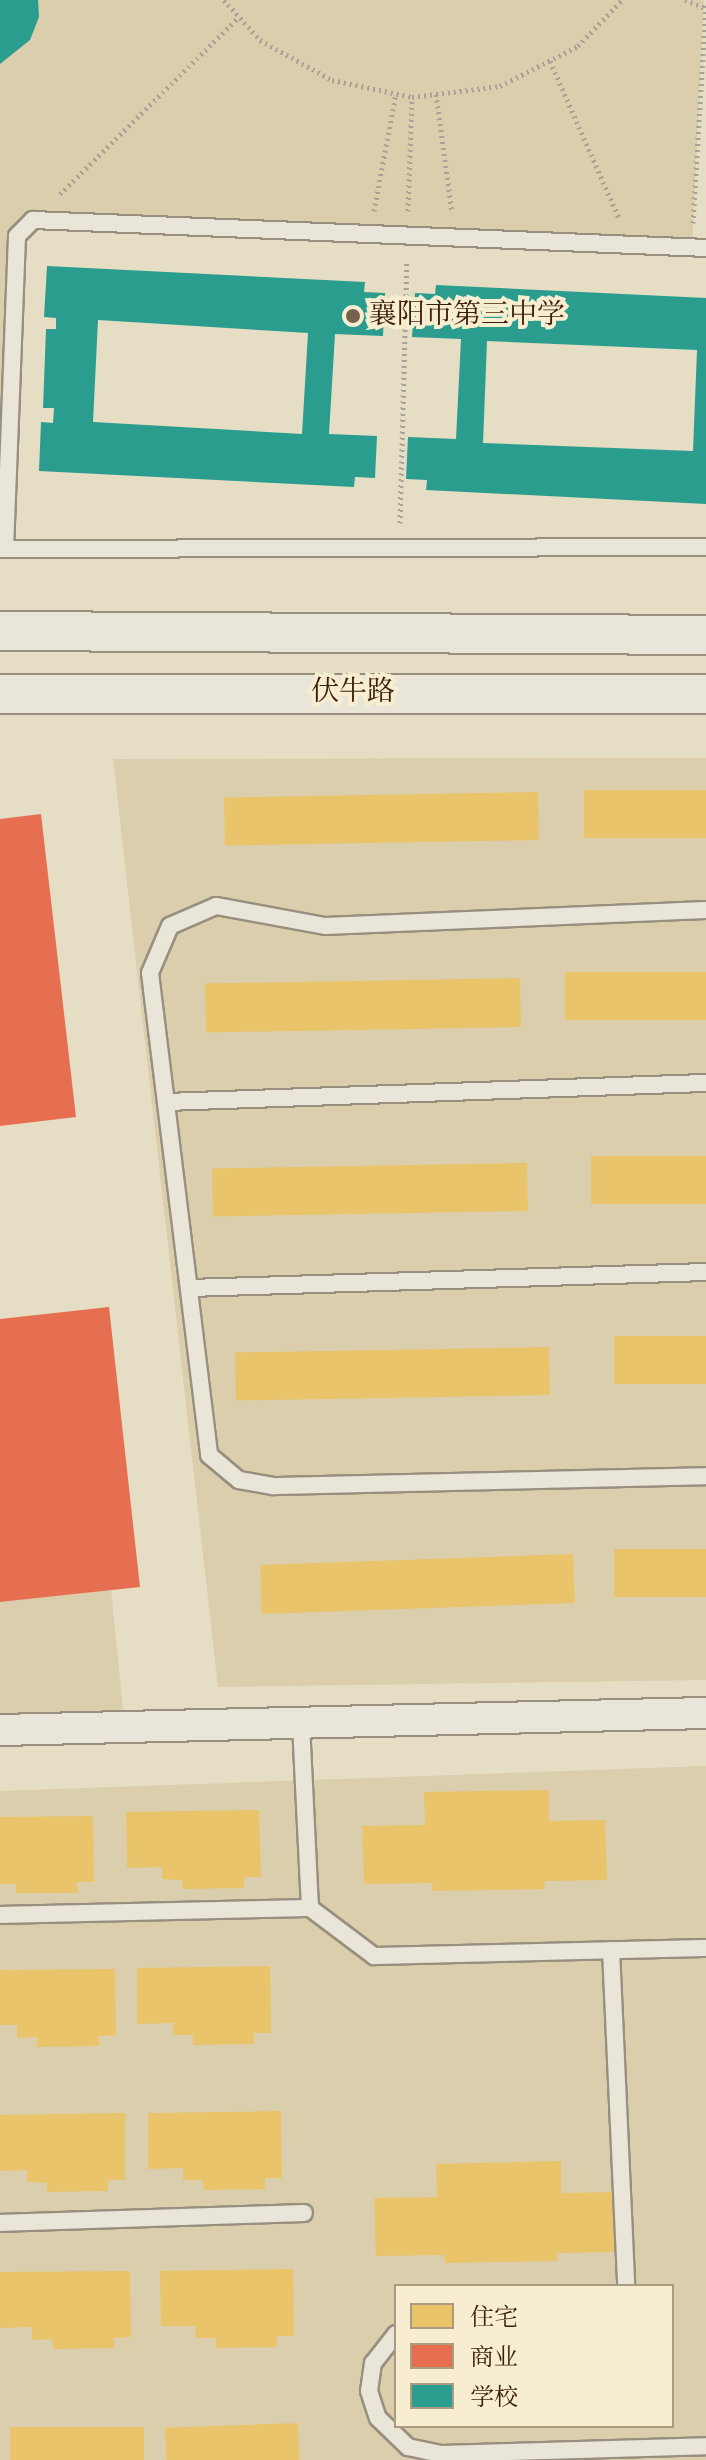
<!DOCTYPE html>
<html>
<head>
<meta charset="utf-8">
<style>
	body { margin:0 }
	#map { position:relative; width:706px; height:2460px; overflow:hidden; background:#e5ddc4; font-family:Vollkorn,"Noto Serif SC",serif }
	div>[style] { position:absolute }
	.green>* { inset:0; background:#dbcead }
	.homes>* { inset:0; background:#e9c46a; transform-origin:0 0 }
	.shops>* { inset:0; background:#e76f51 }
	.schools>* { inset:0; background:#2a9d8f }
	.path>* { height:5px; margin-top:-2.5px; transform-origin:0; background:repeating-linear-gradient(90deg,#a9a297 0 2px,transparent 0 6px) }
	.roads { filter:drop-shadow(2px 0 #988f7f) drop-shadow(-2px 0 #988f7f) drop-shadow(0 2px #988f7f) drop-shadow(0 -2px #988f7f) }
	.service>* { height:16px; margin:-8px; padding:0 8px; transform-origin:8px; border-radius:8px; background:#e9e6d9 }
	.minor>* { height:30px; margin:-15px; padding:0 15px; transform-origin:15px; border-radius:15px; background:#e9e6d9 }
	.tertiary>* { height:38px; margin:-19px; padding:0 19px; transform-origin:19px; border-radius:19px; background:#e9e6d9 }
	.path-bridge>* { height:5px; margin-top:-2.5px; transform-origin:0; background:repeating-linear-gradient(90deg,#a9a297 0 2px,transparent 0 6px) }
	.dots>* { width:22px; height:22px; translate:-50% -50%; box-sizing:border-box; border:4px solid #f7edd0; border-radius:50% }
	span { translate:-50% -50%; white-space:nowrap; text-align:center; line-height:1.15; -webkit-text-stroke:8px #f7edd0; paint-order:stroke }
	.poi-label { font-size:28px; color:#3c1d0a }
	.left { translate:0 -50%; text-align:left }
	.street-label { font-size:28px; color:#3c1d0a }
	.legend { position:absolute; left:394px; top:2284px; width:280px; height:144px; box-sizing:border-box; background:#f7edd0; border:2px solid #ac9a81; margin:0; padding:10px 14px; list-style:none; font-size:24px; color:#3c1d0a }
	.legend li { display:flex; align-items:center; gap:16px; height:40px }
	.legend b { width:40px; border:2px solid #ac9a81 }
</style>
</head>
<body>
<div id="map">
	<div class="green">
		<i style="clip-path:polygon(0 0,704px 0,692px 247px,33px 221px,17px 236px,0 549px)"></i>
		<i style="clip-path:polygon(706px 758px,706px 1680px,218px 1687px,113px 759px)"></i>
		<i style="clip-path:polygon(111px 1590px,125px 1728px,0 1730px,0 1602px)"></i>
		<i style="clip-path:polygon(evenodd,706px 1766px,706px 2460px,0 2460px,0 1791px,706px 1766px,396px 2286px,672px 2286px,672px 2426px,396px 2426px,396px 2286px)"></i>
	</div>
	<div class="homes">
		<i style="left:706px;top:790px;width:48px;height:122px;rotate:90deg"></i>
		<i style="left:538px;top:792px;width:48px;height:314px;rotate:89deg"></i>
		<i style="left:706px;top:972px;width:48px;height:141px;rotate:90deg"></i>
		<i style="left:520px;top:978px;width:49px;height:315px;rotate:89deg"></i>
		<i style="left:706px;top:1156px;width:48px;height:115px;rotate:90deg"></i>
		<i style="left:527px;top:1163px;width:48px;height:315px;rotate:89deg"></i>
		<i style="left:706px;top:1336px;width:48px;height:92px;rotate:90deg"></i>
		<i style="left:549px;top:1347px;width:48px;height:314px;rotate:89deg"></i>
		<i style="left:706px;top:1549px;width:48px;height:92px;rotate:90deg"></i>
		<i style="left:573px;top:1554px;width:49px;height:313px;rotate:88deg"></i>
		<i style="clip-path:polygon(549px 1790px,549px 1821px,605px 1820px,607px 1880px,544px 1881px,545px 1889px,433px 1891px,432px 1883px,364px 1884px,362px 1826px,425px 1825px,424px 1792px)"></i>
		<i style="clip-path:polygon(259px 1810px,261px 1877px,244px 1877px,244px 1888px,182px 1889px,182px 1880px,162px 1879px,162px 1867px,127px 1868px,126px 1812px)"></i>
		<i style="clip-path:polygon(93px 1816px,94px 1882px,77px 1882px,78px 1893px,16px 1893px,16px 1884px,0 1884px,0 1817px)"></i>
		<i style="clip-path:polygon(270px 1966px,271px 2033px,254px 2033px,254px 2044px,193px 2045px,193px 2035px,173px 2035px,173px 2023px,137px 2024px,137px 1968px)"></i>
		<i style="clip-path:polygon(115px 1969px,116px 2035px,99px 2036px,99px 2046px,37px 2047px,37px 2037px,17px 2038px,17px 2025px,0 2025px,0 1970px)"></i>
		<i style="clip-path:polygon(281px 2111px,282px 2178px,265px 2178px,265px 2189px,204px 2190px,203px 2180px,183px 2180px,183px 2168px,148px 2169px,148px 2113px)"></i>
		<i style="clip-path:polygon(125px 2113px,125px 2180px,108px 2180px,108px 2191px,47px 2192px,47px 2183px,27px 2182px,27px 2170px,0 2171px,0 2115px)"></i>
		<i style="clip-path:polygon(561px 2161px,561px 2193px,617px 2192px,619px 2252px,557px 2253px,557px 2261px,445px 2263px,444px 2255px,376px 2256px,374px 2198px,437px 2197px,436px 2164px)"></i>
		<i style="clip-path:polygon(293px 2269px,294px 2336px,277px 2336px,277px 2347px,216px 2348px,216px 2338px,196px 2338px,195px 2326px,161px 2326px,160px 2271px)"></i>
		<i style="clip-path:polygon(130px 2271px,131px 2337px,114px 2338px,114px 2348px,53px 2349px,52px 2339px,32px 2340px,32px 2327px,0 2328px,0 2272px)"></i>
		<i style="left:298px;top:2423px;width:37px;height:133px;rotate:88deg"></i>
		<i style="left:144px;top:2427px;width:33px;height:134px;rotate:90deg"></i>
	</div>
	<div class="shops">
		<i style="clip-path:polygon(41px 814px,76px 1117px,0 1126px,0 819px)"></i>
		<i style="clip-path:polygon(109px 1307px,140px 1587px,0 1602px,0 1319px)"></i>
	</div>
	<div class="schools">
		<i style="clip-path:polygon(0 0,38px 0,39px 17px,30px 40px,0 64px)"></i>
		<i style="clip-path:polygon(evenodd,47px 266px,365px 282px,364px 292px,385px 293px,383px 336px,335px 334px,329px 434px,377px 436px,375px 478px,355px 477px,354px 487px,39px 471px,41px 422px,53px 423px,54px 408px,43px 408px,46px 329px,56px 329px,56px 318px,44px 317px,47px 266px,98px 320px,308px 333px,302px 434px,93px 422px,98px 320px)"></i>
		<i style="clip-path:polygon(evenodd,436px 285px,706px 298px,706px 504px,426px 490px,427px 480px,406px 479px,408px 437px,456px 439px,461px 339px,412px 337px,415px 293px,435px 294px,436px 285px,487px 341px,697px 350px,693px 451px,483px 443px,487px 341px)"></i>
	</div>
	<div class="path">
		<i style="left:224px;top:0;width:54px;rotate:48deg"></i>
		<i style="left:260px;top:40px;width:82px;rotate:29.1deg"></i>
		<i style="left:332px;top:80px;width:82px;rotate:12deg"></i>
		<i style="left:412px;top:97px;width:89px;rotate:-7.1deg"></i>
		<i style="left:500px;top:86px;width:88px;rotate:-27.1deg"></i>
		<i style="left:578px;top:46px;width:64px;rotate:-46.3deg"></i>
		<i style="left:550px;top:61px;width:171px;rotate:66.3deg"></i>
		<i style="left:436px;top:94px;width:120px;rotate:82.3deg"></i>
		<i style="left:60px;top:194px;width:252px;rotate:-44.7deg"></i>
		<i style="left:374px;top:211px;width:119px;rotate:-79.4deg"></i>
		<i style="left:408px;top:211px;width:114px;rotate:-88deg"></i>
		<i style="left:693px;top:223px;width:221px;rotate:-86.6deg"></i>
		<i style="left:400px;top:523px;width:262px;rotate:-88.5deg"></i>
	</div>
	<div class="roads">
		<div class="service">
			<i style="left:0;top:549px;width:706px;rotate:-0.16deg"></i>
			<i style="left:5px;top:549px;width:313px;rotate:-87.8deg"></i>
			<i style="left:17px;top:236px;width:23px;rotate:-45deg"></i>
			<i style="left:33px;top:220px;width:674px;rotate:2.38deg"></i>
			<i style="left:706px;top:910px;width:381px;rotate:177.6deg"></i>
			<i style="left:325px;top:926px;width:111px;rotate:-169.6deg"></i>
			<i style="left:216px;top:906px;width:50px;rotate:156.5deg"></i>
			<i style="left:170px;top:926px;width:51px;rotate:113.1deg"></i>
			<i style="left:150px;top:973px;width:486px;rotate:83deg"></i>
			<i style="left:209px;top:1455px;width:39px;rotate:40deg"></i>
			<i style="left:239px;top:1480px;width:36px;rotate:10deg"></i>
			<i style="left:274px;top:1486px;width:432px;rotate:-1.3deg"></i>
			<i style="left:166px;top:1102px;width:540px;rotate:-2.02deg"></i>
			<i style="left:189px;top:1288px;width:517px;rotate:-1.77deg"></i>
			<i style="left:310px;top:1908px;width:80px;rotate:36.9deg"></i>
			<i style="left:374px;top:1956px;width:332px;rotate:-1.4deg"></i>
			<i style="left:0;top:1915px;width:310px;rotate:-1.3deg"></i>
			<i style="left:310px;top:1908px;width:185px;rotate:-92.8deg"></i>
			<i style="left:611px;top:1950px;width:336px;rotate:87.4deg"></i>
			<i style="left:0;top:2223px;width:304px;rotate:-1.9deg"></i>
			<i style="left:396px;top:2334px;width:37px;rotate:128deg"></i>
			<i style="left:373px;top:2363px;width:28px;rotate:98deg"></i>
			<i style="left:369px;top:2391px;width:28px;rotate:72deg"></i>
			<i style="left:378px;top:2418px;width:42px;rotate:44deg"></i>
			<i style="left:408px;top:2447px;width:34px;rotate:12deg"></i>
			<i style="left:441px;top:2454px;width:265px;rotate:-1.7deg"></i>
		</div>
		<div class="minor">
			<i style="left:0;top:1730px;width:706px;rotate:-1.38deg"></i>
		</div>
		<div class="tertiary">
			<i style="left:0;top:631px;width:706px;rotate:0.32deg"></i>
			<i style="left:0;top:694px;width:706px"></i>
		</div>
	</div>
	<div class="path-bridge">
		<i style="left:685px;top:0;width:22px;rotate:21deg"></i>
	</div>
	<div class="dots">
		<i style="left:353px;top:316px;background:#77604b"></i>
	</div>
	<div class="poi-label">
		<span class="left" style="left:369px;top:316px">襄阳市第三中学</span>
	</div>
	<div class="street-label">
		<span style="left:353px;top:693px">伏牛路</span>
	</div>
	<ul class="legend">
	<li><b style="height:22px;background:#e9c46a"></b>住宅</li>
	<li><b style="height:22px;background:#e76f51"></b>商业</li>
	<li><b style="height:22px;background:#2a9d8f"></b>学校</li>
	</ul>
</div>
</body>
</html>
